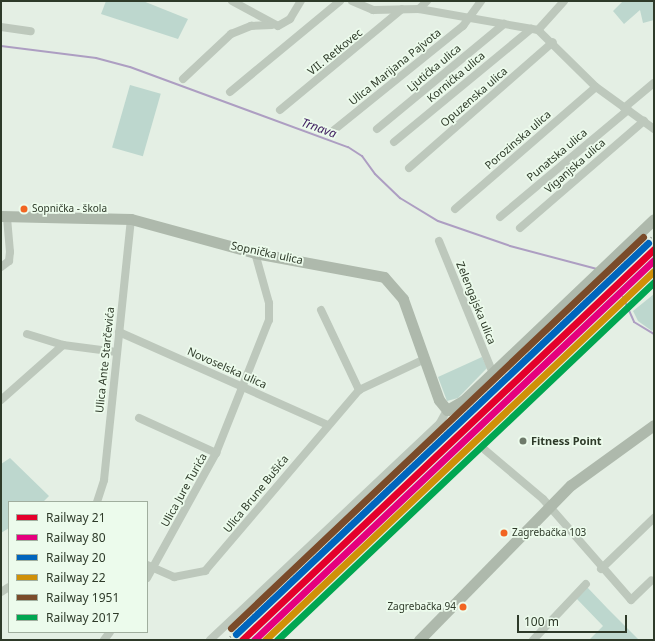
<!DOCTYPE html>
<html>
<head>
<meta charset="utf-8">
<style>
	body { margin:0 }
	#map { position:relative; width:655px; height:641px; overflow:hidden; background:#e4efe4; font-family:"Noto Sans",sans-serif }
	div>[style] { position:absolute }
	.green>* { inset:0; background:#bdd7ce; transform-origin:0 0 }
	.stream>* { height:2px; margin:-1px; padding:0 1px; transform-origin:1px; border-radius:1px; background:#ad9ec2 }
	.street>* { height:8px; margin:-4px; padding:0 4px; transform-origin:4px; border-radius:4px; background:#bdc8bc }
	.secondary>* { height:11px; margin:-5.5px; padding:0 5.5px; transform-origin:5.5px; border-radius:5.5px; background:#aeb9ac }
	.rail>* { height:2px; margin-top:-1px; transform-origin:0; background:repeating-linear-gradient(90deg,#a7b0a6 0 1px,transparent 0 4px) }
	.rail-1>* { height:7px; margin:-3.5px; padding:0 3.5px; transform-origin:3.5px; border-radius:3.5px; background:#e4002b }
	.rail-2>* { height:7px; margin:-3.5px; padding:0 3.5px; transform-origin:3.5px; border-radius:3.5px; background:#e5007d }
	.rail-3>* { height:7px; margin:-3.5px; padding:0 3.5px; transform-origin:3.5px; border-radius:3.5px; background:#0065bd }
	.rail-4>* { height:7px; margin:-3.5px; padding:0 3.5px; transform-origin:3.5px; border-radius:3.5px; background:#cf9008 }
	.rail-5>* { height:7px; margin:-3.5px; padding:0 3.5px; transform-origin:3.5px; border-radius:3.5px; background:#7a4b2a }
	.rail-6>* { height:7px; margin:-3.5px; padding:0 3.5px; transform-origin:3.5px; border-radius:3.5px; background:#00a651 }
	.dots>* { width:11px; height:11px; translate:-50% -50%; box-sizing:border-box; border:2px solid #ecfbec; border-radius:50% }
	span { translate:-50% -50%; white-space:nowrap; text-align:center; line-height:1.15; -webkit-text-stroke:3.5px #ecfbec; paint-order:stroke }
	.bus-label { font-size:10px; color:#2e3a29 }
	.left { translate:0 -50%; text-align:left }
	.right { translate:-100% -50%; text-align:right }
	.street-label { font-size:11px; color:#2e3a29 }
	.poi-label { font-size:11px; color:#2e3a29; font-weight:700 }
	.water-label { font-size:12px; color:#3e1c5f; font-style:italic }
	.frame { position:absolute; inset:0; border:2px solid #2e3a29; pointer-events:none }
	.legend { position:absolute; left:8px; top:501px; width:140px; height:132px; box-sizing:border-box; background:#ecfbec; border:1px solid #a0ae9e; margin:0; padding:5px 7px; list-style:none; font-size:12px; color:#2e3a29 }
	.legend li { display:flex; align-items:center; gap:8px; height:20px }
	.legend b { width:20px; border:1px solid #a0ae9e }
	.scale { position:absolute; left:517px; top:615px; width:110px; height:18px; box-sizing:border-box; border:2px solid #2e3a29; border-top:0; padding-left:5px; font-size:12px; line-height:14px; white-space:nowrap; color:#2e3a29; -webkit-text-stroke:3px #ecfbec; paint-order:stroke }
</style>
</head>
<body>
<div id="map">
	<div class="green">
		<i style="clip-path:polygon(106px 1px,143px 1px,188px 19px,178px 39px,101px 14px)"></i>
		<i style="clip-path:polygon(623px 1px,654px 1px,654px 20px,643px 23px,640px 10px,624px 24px,613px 11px)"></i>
		<i style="left:130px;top:85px;width:32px;height:65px;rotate:16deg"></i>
		<i style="clip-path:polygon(654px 294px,654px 328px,652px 331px,638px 321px,633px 311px)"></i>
		<i style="clip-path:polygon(482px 357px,487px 368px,458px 398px,447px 401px,438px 377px)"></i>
		<i style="clip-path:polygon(10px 458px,49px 496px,43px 502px,9px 502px,9px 528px,1px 533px,1px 464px)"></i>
		<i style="clip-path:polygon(587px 587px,608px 609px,639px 640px,589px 640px,603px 626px,576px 598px)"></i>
	</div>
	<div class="stream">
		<i style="left:1px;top:46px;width:96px;rotate:7.2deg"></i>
		<i style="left:96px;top:58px;width:35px;rotate:15deg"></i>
		<i style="left:130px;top:67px;width:232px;rotate:20.2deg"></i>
		<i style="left:348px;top:147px;width:17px;rotate:33deg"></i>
		<i style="left:362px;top:156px;width:22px;rotate:54deg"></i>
		<i style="left:375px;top:174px;width:35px;rotate:44deg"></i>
		<i style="left:400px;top:198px;width:44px;rotate:31.2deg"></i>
		<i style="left:438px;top:221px;width:76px;rotate:19.1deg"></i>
		<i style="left:510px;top:246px;width:90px;rotate:14.8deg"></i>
		<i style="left:623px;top:297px;width:27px;rotate:66deg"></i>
		<i style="left:634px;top:322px;width:23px;rotate:31deg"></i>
	</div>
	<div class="street">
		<i style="left:232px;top:1px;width:52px;rotate:28.5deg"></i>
		<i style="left:278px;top:26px;width:14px;rotate:-30deg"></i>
		<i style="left:290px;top:19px;width:21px;rotate:-59deg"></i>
		<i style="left:352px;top:1px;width:23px;rotate:23deg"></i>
		<i style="left:373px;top:10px;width:46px;rotate:-1.2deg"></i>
		<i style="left:419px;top:9px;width:121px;rotate:10deg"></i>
		<i style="left:538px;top:30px;width:81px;rotate:44.5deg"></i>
		<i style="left:596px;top:87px;width:72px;rotate:35.9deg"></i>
		<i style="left:419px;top:9px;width:11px;rotate:-45deg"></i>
		<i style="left:1px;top:27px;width:30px;rotate:8deg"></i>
		<i style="left:538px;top:30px;width:39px;rotate:-48deg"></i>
		<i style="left:183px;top:79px;width:66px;rotate:-43.2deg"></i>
		<i style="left:231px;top:34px;width:22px;rotate:-22deg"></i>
		<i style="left:251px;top:26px;width:21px;rotate:-3deg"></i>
		<i style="left:230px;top:92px;width:143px;rotate:-39.6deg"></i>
		<i style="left:624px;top:108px;width:39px;rotate:-40deg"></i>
		<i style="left:280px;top:110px;width:158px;rotate:-39.6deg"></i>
		<i style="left:377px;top:129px;width:165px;rotate:-39.6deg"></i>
		<i style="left:334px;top:130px;width:166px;rotate:-38.9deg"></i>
		<i style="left:463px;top:26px;width:31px;rotate:-54deg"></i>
		<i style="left:394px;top:142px;width:178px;rotate:-39.5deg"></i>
		<i style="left:409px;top:168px;width:191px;rotate:-41.2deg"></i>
		<i style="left:455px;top:209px;width:186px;rotate:-40.9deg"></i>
		<i style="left:500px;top:217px;width:167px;rotate:-39.9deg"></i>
		<i style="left:520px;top:228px;width:164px;rotate:-40.8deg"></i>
		<i style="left:439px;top:241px;width:143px;rotate:67.8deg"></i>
		<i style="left:1px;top:267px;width:10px;rotate:-37deg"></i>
		<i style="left:9px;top:261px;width:9px;rotate:-84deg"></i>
		<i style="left:10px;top:252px;width:36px;rotate:-95deg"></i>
		<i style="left:321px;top:310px;width:89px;rotate:64.6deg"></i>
		<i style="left:119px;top:332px;width:227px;rotate:24deg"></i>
		<i style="left:27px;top:334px;width:38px;rotate:17deg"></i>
		<i style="left:63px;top:345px;width:54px;rotate:7.4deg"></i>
		<i style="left:1px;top:400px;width:83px;rotate:-41.6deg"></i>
		<i style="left:139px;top:418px;width:85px;rotate:24.4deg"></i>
		<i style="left:485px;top:450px;width:76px;rotate:40.2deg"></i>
		<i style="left:543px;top:499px;width:134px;rotate:48.9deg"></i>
		<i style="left:631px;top:600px;width:28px;rotate:-44deg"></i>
		<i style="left:97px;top:502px;width:23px;rotate:-72deg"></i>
		<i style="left:104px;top:480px;width:262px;rotate:-84.1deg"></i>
		<i style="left:147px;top:565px;width:30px;rotate:24deg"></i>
		<i style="left:174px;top:577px;width:32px;rotate:-11deg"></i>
		<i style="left:205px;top:571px;width:238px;rotate:-49.6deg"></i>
		<i style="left:359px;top:390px;width:73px;rotate:-25.2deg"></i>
		<i style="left:601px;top:569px;width:74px;rotate:-43.9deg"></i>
		<i style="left:147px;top:578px;width:143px;rotate:-61.1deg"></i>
		<i style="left:216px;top:453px;width:143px;rotate:-68.3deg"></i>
		<i style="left:269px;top:320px;width:17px;rotate:-90deg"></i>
		<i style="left:269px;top:303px;width:52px;rotate:-105.6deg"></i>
		<i style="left:1px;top:592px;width:9px;rotate:-32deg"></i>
		<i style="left:104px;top:640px;width:10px;rotate:-53deg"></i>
		<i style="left:210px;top:640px;width:316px;rotate:-43.3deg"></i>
		<i style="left:440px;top:423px;width:15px;rotate:-62deg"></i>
		<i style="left:533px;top:640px;width:77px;rotate:-46.6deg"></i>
	</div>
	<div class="secondary">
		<i style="left:1px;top:216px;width:130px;rotate:1.3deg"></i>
		<i style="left:131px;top:219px;width:129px;rotate:15.3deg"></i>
		<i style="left:255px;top:253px;width:131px;rotate:10.5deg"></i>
		<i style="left:384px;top:277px;width:29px;rotate:49deg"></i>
		<i style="left:403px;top:299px;width:107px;rotate:70.4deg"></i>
		<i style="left:439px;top:400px;width:13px;rotate:51deg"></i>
		<i style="left:447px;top:410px;width:20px;rotate:-30deg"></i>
		<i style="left:464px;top:400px;width:262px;rotate:-43.6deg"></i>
		<i style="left:419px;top:640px;width:217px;rotate:-45.6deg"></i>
		<i style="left:571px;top:485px;width:102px;rotate:-35.9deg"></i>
	</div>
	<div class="rail">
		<i style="left:227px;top:640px;width:589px;rotate:-43.49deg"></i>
	</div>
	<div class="rail-1">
		<i style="left:242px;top:640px;width:568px;rotate:-43.5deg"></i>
	</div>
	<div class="rail-2">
		<i style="left:254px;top:640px;width:552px;rotate:-43.53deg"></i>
	</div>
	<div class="rail-3">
		<i style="left:236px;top:634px;width:568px;rotate:-43.5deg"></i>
	</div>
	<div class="rail-4">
		<i style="left:265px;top:640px;width:536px;rotate:-43.49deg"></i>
	</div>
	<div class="rail-5">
		<i style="left:231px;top:628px;width:568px;rotate:-43.5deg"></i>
	</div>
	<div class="rail-6">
		<i style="left:277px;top:640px;width:520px;rotate:-43.52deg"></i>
	</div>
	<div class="dots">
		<i style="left:24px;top:209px;background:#f26522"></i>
		<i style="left:523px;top:441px;background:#6e796a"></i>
		<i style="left:504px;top:533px;background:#f26522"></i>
		<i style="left:463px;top:607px;background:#f26522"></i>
	</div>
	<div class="bus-label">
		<span class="left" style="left:32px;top:209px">Sopnička - škola</span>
		<span class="left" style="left:512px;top:533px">Zagrebačka 103</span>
		<span class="right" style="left:456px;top:607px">Zagrebačka 94</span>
	</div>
	<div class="street-label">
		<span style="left:335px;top:52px;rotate:-39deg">VII. Retkovec</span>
		<span style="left:395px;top:67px;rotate:-39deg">Ulica Marijana Pajvota</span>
		<span style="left:434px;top:68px;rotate:-40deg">Ljutićka ulica</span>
		<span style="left:456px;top:77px;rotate:-40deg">Kornićka ulica</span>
		<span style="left:474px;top:97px;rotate:-41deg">Opuzenska ulica</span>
		<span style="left:518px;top:140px;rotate:-41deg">Porozinska ulica</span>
		<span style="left:557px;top:155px;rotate:-40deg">Punatska ulica</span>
		<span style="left:575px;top:166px;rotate:-41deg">Viganjska ulica</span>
		<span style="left:267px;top:253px;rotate:12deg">Sopnička ulica</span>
		<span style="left:476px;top:303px;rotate:68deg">Zelengajska ulica</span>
		<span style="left:105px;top:360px;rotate:-84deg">Ulica Ante Starčevića</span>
		<span style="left:227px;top:368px;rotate:24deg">Novoselska ulica</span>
		<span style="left:184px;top:490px;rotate:-61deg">Ulica Jure Turića</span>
		<span style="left:256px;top:494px;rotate:-51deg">Ulica Brune Bušića</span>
	</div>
	<div class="poi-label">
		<span class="left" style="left:531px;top:441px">Fitness Point</span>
	</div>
	<div class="water-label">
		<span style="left:319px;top:128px;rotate:20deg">Trnava</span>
	</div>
	<div class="frame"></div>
	<ul class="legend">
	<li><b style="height:5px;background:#e4002b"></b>Railway 21</li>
	<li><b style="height:5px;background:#e5007d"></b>Railway 80</li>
	<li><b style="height:5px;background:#0065bd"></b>Railway 20</li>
	<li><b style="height:5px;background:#cf9008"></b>Railway 22</li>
	<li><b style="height:5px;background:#7a4b2a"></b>Railway 1951</li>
	<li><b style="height:5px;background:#00a651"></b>Railway 2017</li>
	</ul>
	<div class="scale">100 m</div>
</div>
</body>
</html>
